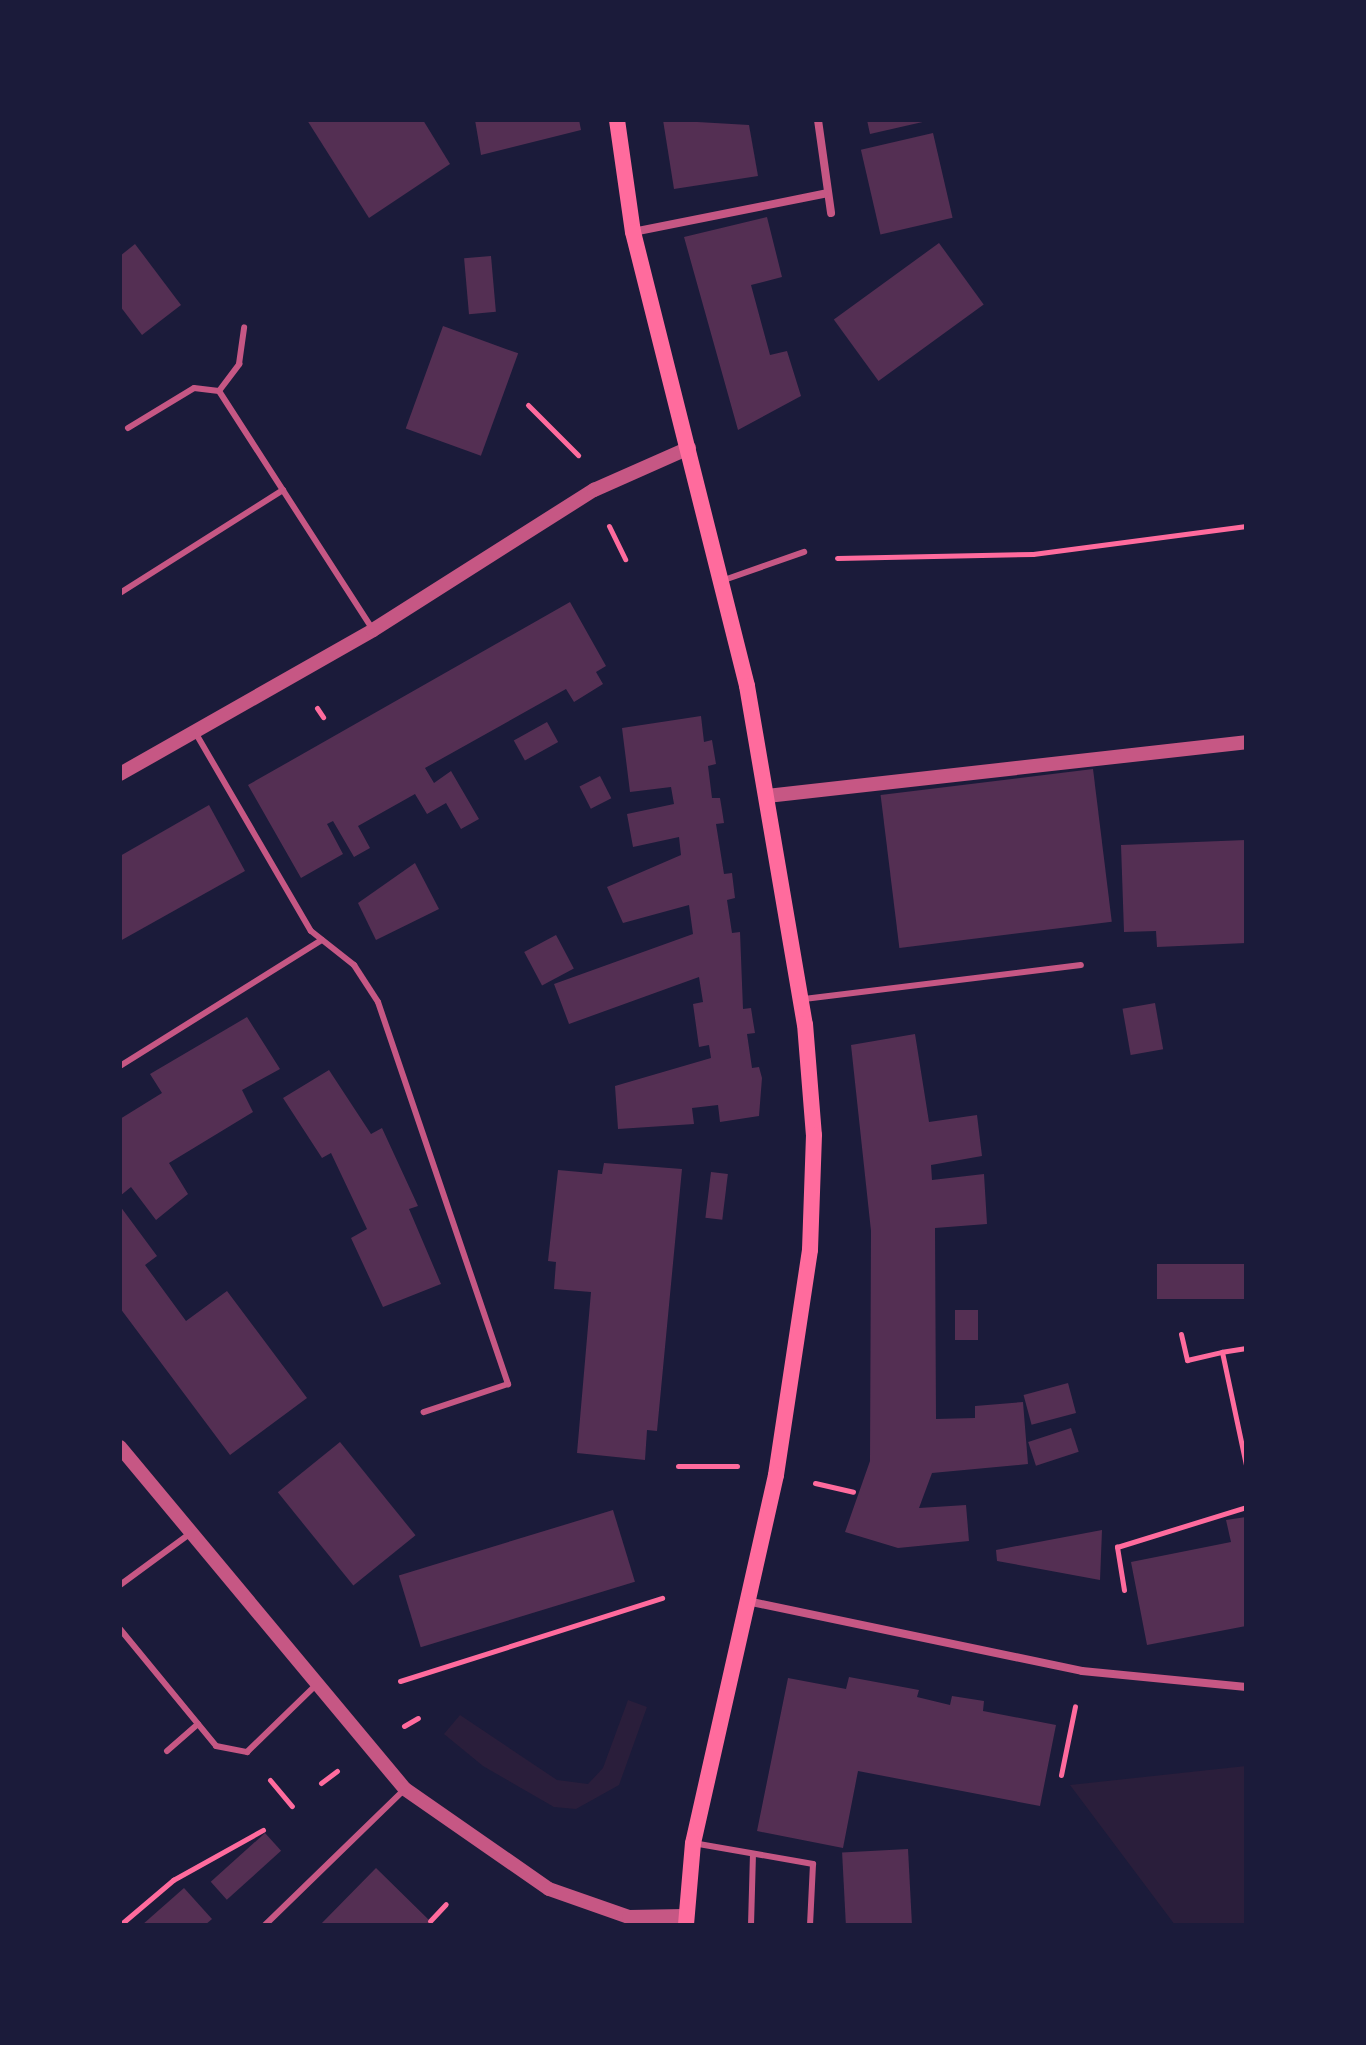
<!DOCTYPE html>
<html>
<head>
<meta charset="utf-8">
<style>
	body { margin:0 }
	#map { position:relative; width:1366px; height:2045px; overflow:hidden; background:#1b1b3a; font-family:"Work Sans",sans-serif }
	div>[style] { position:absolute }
	.green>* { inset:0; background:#2a1e3b }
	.building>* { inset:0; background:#542f53; transform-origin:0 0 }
	.path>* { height:5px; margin:-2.5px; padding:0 2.5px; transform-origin:2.5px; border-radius:2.5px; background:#ff6b9d }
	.service>* { height:6px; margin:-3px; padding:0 3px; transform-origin:3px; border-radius:3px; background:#c65784 }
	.minor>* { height:8px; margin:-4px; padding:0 4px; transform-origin:4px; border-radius:4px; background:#c65784 }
	.tertiary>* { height:14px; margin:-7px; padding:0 7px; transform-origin:7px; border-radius:7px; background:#c65784 }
	.secondary>* { height:16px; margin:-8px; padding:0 8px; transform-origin:8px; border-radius:8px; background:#ff6b9d }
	span { translate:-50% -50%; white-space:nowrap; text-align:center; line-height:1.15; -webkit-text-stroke:6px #1b1b3a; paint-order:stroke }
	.frame { position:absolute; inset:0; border:122px solid #1b1b3a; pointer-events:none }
</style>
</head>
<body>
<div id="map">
	<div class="green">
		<i style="clip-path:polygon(628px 1700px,647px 1707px,619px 1785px,576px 1809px,554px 1807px,483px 1766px,444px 1734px,460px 1715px,557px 1780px,588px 1784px,603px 1768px)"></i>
		<i style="clip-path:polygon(1246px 1766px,1246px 1925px,1175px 1925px,1070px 1785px)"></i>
	</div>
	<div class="building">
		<i style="clip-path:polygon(307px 120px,423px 120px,450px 164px,369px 218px)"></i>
		<i style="clip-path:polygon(475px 120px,579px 120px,581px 130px,481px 155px)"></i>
		<i style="clip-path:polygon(663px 120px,749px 125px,758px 176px,674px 189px)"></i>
		<i style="clip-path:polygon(867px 120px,927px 120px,927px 121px,870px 134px)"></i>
		<i style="left:933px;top:133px;width:87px;height:74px;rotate:77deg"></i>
		<i style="clip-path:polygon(767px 217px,782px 277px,751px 285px,770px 355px,787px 351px,801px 396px,738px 430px,684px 237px)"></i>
		<i style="left:939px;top:243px;width:76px;height:130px;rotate:54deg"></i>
		<i style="clip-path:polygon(135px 244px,181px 305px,142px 335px,120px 306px,120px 256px)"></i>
		<i style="left:491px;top:256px;width:56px;height:27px;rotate:85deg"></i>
		<i style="left:443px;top:326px;width:80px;height:109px;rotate:20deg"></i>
		<i style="clip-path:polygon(570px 602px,606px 666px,596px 672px,603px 684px,574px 702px,566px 689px,425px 768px,434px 783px,451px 771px,479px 819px,461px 829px,446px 803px,427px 814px,415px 794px,358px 826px,370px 848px,354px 857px,333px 821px,327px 824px,343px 854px,301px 878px,248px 785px)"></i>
		<i style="clip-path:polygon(701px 716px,704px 742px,712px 740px,716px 764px,708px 766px,712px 798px,720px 798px,722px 810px,724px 823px,716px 824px,724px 874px,732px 873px,735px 898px,727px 900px,732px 933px,740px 932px,743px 1009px,751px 1008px,753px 1021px,755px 1033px,747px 1034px,752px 1068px,759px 1067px,762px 1078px,759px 1116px,720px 1122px,718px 1105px,692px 1108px,694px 1124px,618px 1129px,615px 1086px,711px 1058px,709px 1045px,699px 1047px,693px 1004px,703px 1002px,699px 977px,569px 1024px,554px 984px,693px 934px,689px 905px,623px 923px,607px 887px,681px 855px,679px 837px,633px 847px,627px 814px,674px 804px,671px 787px,630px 792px,622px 728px)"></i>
		<i style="left:547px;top:722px;width:23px;height:38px;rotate:61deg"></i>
		<i style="left:1093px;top:769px;width:154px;height:214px;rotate:83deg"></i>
		<i style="left:600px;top:776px;width:25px;height:23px;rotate:63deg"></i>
		<i style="clip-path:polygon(209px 805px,245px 871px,120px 941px,120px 856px)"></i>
		<i style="clip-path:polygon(1246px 840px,1246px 943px,1157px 947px,1156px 931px,1124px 932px,1121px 845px)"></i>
		<i style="clip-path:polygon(415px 863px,439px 909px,376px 940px,358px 903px)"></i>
		<i style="left:556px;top:935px;width:38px;height:36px;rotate:62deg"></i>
		<i style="left:1155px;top:1003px;width:47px;height:33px;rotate:80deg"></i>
		<i style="clip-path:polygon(247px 1017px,280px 1069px,242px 1090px,253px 1112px,169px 1163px,188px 1194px,156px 1220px,131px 1187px,120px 1196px,120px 1119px,162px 1093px,150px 1074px)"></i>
		<i style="clip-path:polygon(915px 1034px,929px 1122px,977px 1115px,982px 1156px,931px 1165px,932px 1180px,984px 1174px,987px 1224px,935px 1228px,936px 1419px,975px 1418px,975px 1406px,1023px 1402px,1028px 1464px,932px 1473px,919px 1508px,966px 1505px,969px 1541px,898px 1548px,845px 1532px,870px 1461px,871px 1231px,851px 1045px)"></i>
		<i style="clip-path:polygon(329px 1070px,371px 1134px,382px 1128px,418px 1206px,409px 1209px,441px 1284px,383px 1307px,351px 1238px,367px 1229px,331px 1153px,322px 1158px,283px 1098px)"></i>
		<i style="clip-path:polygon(604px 1163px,682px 1169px,657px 1431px,647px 1430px,645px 1460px,577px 1453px,591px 1292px,554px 1289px,556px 1262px,548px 1261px,558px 1170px,602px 1174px)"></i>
		<i style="left:711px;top:1172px;width:17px;height:46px;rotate:7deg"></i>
		<i style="clip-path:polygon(120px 1206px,157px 1256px,145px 1265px,186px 1321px,227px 1291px,307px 1398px,230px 1455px,120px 1308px)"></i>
		<i style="left:1246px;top:1264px;width:35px;height:89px;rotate:90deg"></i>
		<i style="left:955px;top:1310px;width:23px;height:30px"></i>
		<i style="left:1068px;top:1383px;width:31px;height:46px;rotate:75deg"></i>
		<i style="left:1071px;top:1428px;width:25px;height:45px;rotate:72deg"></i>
		<i style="left:340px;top:1442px;width:120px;height:80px;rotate:51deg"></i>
		<i style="left:613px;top:1510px;width:75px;height:224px;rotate:73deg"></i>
		<i style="clip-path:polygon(1246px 1517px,1246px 1626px,1147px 1645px,1131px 1562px,1231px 1542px,1226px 1520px)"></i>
		<i style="clip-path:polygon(1102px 1530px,1100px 1580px,997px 1561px,996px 1550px)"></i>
		<i style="clip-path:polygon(849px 1677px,919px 1690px,917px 1697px,950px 1705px,952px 1696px,984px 1701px,983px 1711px,1056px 1725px,1040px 1806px,858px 1771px,843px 1848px,757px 1831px,788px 1678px,846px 1689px)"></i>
		<i style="left:265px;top:1833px;width:24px;height:73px;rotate:48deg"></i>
		<i style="left:908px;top:1849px;width:76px;height:66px;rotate:87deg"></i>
		<i style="clip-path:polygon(376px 1868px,430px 1921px,435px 1925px,320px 1925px)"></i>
		<i style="clip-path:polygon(184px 1888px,212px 1919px,205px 1925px,142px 1925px)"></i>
	</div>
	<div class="path">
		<i style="left:528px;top:405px;width:71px;rotate:45deg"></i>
		<i style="left:609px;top:526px;width:37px;rotate:64deg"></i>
		<i style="left:837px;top:558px;width:196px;rotate:-1.2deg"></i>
		<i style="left:1033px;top:554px;width:215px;rotate:-7.5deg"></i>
		<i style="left:317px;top:708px;width:11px;rotate:56deg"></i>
		<i style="left:1181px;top:1334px;width:27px;rotate:77deg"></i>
		<i style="left:1187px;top:1360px;width:36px;rotate:-13deg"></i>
		<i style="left:1246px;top:1348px;width:24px;rotate:171deg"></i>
		<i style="left:1222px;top:1352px;width:116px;rotate:78deg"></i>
		<i style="left:678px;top:1466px;width:59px"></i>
		<i style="left:815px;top:1483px;width:39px;rotate:13deg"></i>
		<i style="left:1124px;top:1590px;width:44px;rotate:-99.2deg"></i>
		<i style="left:1117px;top:1547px;width:135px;rotate:-17.2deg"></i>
		<i style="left:400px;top:1681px;width:275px;rotate:-17.6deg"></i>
		<i style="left:404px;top:1726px;width:16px;rotate:-30deg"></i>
		<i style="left:1061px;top:1775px;width:70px;rotate:-78.5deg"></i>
		<i style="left:270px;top:1780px;width:34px;rotate:50deg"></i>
		<i style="left:321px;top:1783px;width:20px;rotate:-37deg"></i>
		<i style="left:430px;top:1921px;width:23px;rotate:-47deg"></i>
		<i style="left:120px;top:1925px;width:70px;rotate:-40.3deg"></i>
		<i style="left:173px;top:1880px;width:103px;rotate:-29.1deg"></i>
	</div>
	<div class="service">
		<i style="left:219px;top:391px;width:34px;rotate:-53deg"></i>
		<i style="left:239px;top:364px;width:37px;rotate:-82deg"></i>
		<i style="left:128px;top:428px;width:77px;rotate:-31.2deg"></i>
		<i style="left:194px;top:388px;width:25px;rotate:7deg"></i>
		<i style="left:219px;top:391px;width:284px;rotate:57.2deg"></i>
		<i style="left:724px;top:580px;width:85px;rotate:-19.3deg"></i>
		<i style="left:120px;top:593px;width:193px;rotate:-32.3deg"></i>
		<i style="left:195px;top:732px;width:230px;rotate:59.8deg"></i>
		<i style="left:311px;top:931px;width:55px;rotate:38.3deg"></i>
		<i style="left:354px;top:965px;width:44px;rotate:57deg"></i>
		<i style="left:378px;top:1002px;width:404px;rotate:71.2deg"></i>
		<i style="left:508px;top:1384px;width:89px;rotate:161.6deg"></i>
		<i style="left:804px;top:999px;width:279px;rotate:-7deg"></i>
		<i style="left:120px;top:1066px;width:238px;rotate:-32deg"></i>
		<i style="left:120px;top:1585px;width:84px;rotate:-36.3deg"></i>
		<i style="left:120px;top:1629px;width:151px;rotate:50.6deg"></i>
		<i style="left:216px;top:1746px;width:32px;rotate:11deg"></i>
		<i style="left:247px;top:1752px;width:96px;rotate:-44.2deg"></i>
		<i style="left:167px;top:1751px;width:41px;rotate:-41.1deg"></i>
		<i style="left:693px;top:1843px;width:122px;rotate:9.9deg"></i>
		<i style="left:813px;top:1864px;width:61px;rotate:92.8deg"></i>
		<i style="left:265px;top:1925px;width:195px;rotate:-44.2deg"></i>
		<i style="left:751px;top:1925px;width:71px;rotate:-88.4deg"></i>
	</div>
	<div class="minor">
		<i style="left:818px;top:120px;width:94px;rotate:82deg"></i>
		<i style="left:633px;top:232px;width:195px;rotate:-11.3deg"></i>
		<i style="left:747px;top:1601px;width:342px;rotate:11.8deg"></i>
		<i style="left:1082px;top:1671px;width:165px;rotate:5.6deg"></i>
	</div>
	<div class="tertiary">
		<i style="left:120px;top:774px;width:291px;rotate:-29.6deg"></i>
		<i style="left:373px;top:630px;width:262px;rotate:-32.4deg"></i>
		<i style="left:594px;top:490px;width:104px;rotate:-23.9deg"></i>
		<i style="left:767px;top:796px;width:482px;rotate:-6.4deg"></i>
		<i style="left:120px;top:1447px;width:445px;rotate:50.2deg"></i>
		<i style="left:405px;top:1789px;width:175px;rotate:34.8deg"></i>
		<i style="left:549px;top:1889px;width:85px;rotate:19.3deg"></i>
		<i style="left:629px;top:1917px;width:56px;rotate:-1deg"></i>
	</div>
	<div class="secondary">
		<i style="left:617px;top:120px;width:113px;rotate:81.9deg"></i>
		<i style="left:633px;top:232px;width:468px;rotate:75.9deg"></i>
		<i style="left:747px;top:686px;width:343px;rotate:80.3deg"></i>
		<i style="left:805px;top:1024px;width:111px;rotate:85.4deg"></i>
		<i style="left:814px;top:1135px;width:115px;rotate:92deg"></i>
		<i style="left:810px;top:1250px;width:228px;rotate:98.6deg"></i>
		<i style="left:776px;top:1475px;width:377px;rotate:102.7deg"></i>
		<i style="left:693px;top:1843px;width:82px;rotate:94.9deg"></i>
	</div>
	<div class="frame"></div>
</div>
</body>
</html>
